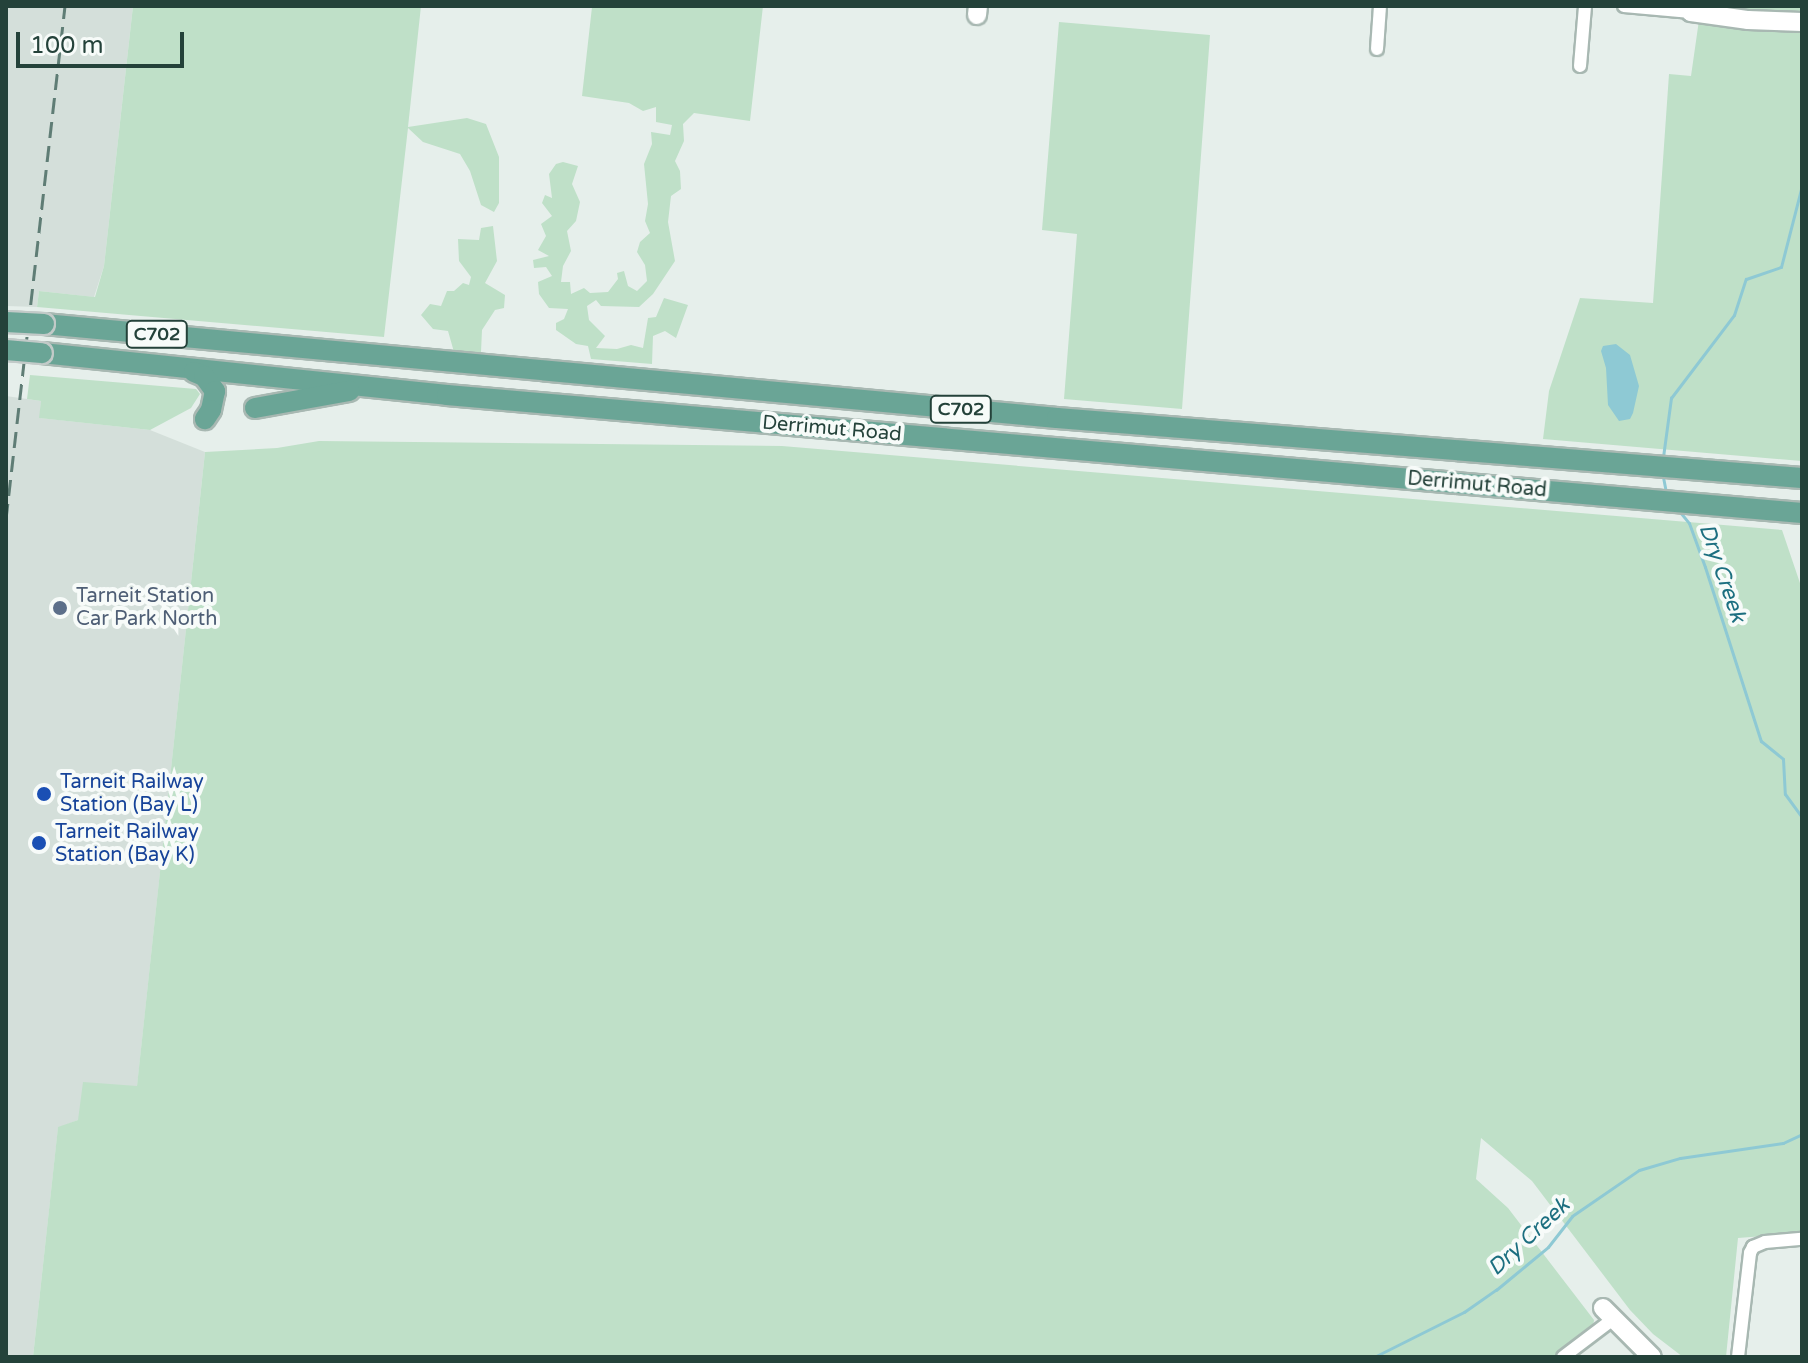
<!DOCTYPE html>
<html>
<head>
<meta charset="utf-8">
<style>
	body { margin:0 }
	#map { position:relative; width:1808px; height:1363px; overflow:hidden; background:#e6efeb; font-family:"Varela Round",sans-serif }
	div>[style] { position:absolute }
	.built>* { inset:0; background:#d4dfda }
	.green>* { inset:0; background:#bfe0c8 }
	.water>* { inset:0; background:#8ec9d4 }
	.stream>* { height:3px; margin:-1.5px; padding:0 1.5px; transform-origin:1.5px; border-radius:1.5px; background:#8ec9d4 }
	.roads { filter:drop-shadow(2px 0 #a8b8b2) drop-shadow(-2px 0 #a8b8b2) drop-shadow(0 2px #a8b8b2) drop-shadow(0 -2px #a8b8b2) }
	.street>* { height:12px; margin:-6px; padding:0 6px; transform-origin:6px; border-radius:6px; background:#fff }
	.secondary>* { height:18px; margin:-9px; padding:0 9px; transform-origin:9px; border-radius:9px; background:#fff }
	.primary>* { height:20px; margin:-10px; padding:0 10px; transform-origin:10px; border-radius:10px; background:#6aa596 }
	.rail>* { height:3px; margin-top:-1.5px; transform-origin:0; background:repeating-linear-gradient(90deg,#5f7d75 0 16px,transparent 0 24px) }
	.bridges { filter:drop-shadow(2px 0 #c2cac8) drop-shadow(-2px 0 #c2cac8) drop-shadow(0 2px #c2cac8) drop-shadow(0 -2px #c2cac8) }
	.primary-bridge>* { height:20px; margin:-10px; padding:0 10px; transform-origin:10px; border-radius:10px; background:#6aa596 }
	.dots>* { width:22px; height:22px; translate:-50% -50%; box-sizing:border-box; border:4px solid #f7fbf9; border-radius:50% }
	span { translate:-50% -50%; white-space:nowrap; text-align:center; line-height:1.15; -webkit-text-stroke:8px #f7fbf9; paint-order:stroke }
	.shield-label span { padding:2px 6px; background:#f7fbf9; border:2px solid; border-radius:6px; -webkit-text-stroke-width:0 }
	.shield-label { font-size:18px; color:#24423a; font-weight:700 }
	.street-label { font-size:20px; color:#24423a }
	.service-label { font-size:20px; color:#4e5e75 }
	.left { translate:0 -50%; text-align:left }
	.transit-label { font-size:20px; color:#164399 }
	.water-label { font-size:22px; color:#1c6f80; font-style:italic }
	.frame { position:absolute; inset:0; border:8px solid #24423a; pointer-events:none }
	.scale { position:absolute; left:16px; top:32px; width:168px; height:36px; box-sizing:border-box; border:4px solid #24423a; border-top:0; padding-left:10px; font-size:24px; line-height:28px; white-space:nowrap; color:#24423a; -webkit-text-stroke:6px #f7fbf9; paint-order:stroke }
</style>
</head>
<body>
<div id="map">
	<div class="built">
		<i style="clip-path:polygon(6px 6px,133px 6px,104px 266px,94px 297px,39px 291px,37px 307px,6px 306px)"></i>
		<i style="clip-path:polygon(6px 396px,41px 401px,40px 418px,150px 430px,205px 452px,137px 1087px,78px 1120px,58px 1128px,33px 1357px,6px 1357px)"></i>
	</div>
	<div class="green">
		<i style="clip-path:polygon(133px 6px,421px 6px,408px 127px,467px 118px,486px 124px,499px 157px,499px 203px,494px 212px,481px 205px,470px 171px,460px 154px,423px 142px,408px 128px,384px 337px,37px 307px,39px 291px,95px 297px,104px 266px)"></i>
		<i style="clip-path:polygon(589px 6px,763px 6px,750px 121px,694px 113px,683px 124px,684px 141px,675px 161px,680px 171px,681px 189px,671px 196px,668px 222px,675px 261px,653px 294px,639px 307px,601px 306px,596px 300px,587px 306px,589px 320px,605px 336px,596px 348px,617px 349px,631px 345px,643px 348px,648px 318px,656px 317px,664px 298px,688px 305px,676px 338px,665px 331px,653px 336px,652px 364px,591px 359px,588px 346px,576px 344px,556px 330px,556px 323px,564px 319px,568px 309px,549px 308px,539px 294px,538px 282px,552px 276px,546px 267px,534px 268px,533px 260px,549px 256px,538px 250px,546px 236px,541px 224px,552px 216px,542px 203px,545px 195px,552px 198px,549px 174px,556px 164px,563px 162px,578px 166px,572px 184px,580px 202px,576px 221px,567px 231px,571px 251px,563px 266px,561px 282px,570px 282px,571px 294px,584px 288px,590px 293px,608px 292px,618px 279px,617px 273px,624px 271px,628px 286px,637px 291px,647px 281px,645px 265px,637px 252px,640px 242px,650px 233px,645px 221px,648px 204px,644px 164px,652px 144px,651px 132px,670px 135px,672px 125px,656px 122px,656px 107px,643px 111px,629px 103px,582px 96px,592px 7px)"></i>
		<i style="clip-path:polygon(1701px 6px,1802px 6px,1802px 461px,1543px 439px,1549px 391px,1580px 298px,1653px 303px,1669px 74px,1691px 76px)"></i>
		<i style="clip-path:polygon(1059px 22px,1210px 35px,1182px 409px,1064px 399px,1077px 234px,1042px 230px)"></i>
		<i style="clip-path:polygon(493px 226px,497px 261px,485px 283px,505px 295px,504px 308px,495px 310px,482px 330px,481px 352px,454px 352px,448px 331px,433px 329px,421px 315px,430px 304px,441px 306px,447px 291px,454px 291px,463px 283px,469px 285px,471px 277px,459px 261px,458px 239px,479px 240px,481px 228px)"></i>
		<i style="clip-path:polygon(30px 375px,196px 389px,200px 394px,191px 408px,150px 430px,39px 418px,41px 401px,27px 399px)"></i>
		<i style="clip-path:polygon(319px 441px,782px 446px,1782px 530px,1802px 589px,1802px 1233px,1738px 1238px,1726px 1357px,1683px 1357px,1653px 1334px,1630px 1310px,1532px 1181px,1481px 1138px,1476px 1179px,1508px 1208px,1594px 1320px,1593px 1327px,1554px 1357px,33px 1357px,58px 1127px,78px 1120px,83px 1082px,137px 1086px,205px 452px,277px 448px)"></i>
	</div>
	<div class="water">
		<i style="clip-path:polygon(1616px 344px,1630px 355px,1639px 386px,1633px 413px,1630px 419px,1619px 421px,1608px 405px,1606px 368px,1601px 351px,1603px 346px)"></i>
	</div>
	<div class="stream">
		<i style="left:1663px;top:457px;width:60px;rotate:-82.3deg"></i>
		<i style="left:1671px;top:398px;width:104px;rotate:-52.8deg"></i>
		<i style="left:1734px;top:315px;width:38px;rotate:-72deg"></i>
		<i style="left:1746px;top:279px;width:37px;rotate:-19deg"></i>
		<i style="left:1781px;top:267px;width:85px;rotate:-75.6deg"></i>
		<i style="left:1663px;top:477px;width:16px;rotate:79deg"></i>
		<i style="left:1680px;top:512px;width:14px;rotate:51deg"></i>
		<i style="left:1689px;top:523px;width:47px;rotate:70deg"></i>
		<i style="left:1705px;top:567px;width:183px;rotate:72.2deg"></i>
		<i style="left:1761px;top:741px;width:28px;rotate:39deg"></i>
		<i style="left:1783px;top:759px;width:35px;rotate:87deg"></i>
		<i style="left:1785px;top:794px;width:29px;rotate:54deg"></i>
		<i style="left:1374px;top:1357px;width:101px;rotate:-26.6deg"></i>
		<i style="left:1464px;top:1312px;width:39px;rotate:-35deg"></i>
		<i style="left:1496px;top:1290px;width:67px;rotate:-39.6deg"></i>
		<i style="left:1548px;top:1247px;width:39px;rotate:-52deg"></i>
		<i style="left:1572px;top:1216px;width:81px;rotate:-34.5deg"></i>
		<i style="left:1639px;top:1170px;width:43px;rotate:-16.3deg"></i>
		<i style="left:1680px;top:1158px;width:104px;rotate:-8.3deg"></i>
		<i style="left:1783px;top:1143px;width:21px;rotate:-25deg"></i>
	</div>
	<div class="roads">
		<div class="street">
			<i style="left:1624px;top:6px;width:67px;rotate:5.1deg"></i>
			<i style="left:1377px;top:49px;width:43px;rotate:-86deg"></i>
			<i style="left:1580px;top:66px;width:60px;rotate:-85.2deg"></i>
			<i style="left:1563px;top:1357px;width:63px;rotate:-37.2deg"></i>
			<i style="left:1738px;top:1357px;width:105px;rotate:-83.4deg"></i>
			<i style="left:1750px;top:1253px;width:7px;rotate:-63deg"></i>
			<i style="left:1753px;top:1247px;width:13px;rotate:-23deg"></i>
			<i style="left:1765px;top:1242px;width:37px;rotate:-5deg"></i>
		</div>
		<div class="secondary">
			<i style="left:1691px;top:6px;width:6px;rotate:90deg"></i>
			<i style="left:1691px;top:12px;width:58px;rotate:8deg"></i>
			<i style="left:1748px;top:20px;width:54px;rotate:2.1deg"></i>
			<i style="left:977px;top:15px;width:9px;rotate:-84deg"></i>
			<i style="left:1603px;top:1308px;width:69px;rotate:45deg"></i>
		</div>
		<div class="primary">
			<i style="left:44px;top:324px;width:1017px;rotate:5.3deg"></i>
			<i style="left:1057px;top:418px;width:747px;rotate:4.6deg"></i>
			<i style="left:42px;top:353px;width:407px;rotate:5.9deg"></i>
			<i style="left:447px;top:395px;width:1360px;rotate:4.98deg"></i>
			<i style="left:194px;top:372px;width:11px;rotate:22deg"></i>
			<i style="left:204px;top:376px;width:19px;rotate:54deg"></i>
			<i style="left:215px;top:391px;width:19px;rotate:102deg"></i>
			<i style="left:211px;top:410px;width:11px;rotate:124deg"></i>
			<i style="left:255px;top:408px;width:96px;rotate:-10.3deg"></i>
		</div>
	</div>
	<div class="rail">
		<i style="left:6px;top:519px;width:516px;rotate:-83.44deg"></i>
	</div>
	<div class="bridges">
		<div class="primary-bridge">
			<i style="left:6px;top:322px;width:38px;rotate:3deg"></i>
			<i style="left:6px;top:350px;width:36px;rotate:5deg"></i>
		</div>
	</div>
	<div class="dots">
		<i style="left:60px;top:608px;background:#5c6f8a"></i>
		<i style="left:44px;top:794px;background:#1a4fb4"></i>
		<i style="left:39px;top:843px;background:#1a4fb4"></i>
	</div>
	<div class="shield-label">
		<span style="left:157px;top:334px">C702</span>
		<span style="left:961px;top:409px">C702</span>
	</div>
	<div class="street-label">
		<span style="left:832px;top:429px;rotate:5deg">Derrimut Road</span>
		<span style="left:1477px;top:485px;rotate:5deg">Derrimut Road</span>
	</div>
	<div class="service-label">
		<span class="left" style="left:76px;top:608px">Tarneit Station<br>Car Park North</span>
	</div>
	<div class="transit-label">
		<span class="left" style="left:60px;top:794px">Tarneit Railway<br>Station (Bay L)</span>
		<span class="left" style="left:55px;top:844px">Tarneit Railway<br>Station (Bay K)</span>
	</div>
	<div class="water-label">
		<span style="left:1722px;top:573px;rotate:71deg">Dry Creek</span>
		<span style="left:1529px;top:1237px;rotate:-43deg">Dry Creek</span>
	</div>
	<div class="frame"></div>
	<div class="scale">100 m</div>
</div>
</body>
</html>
